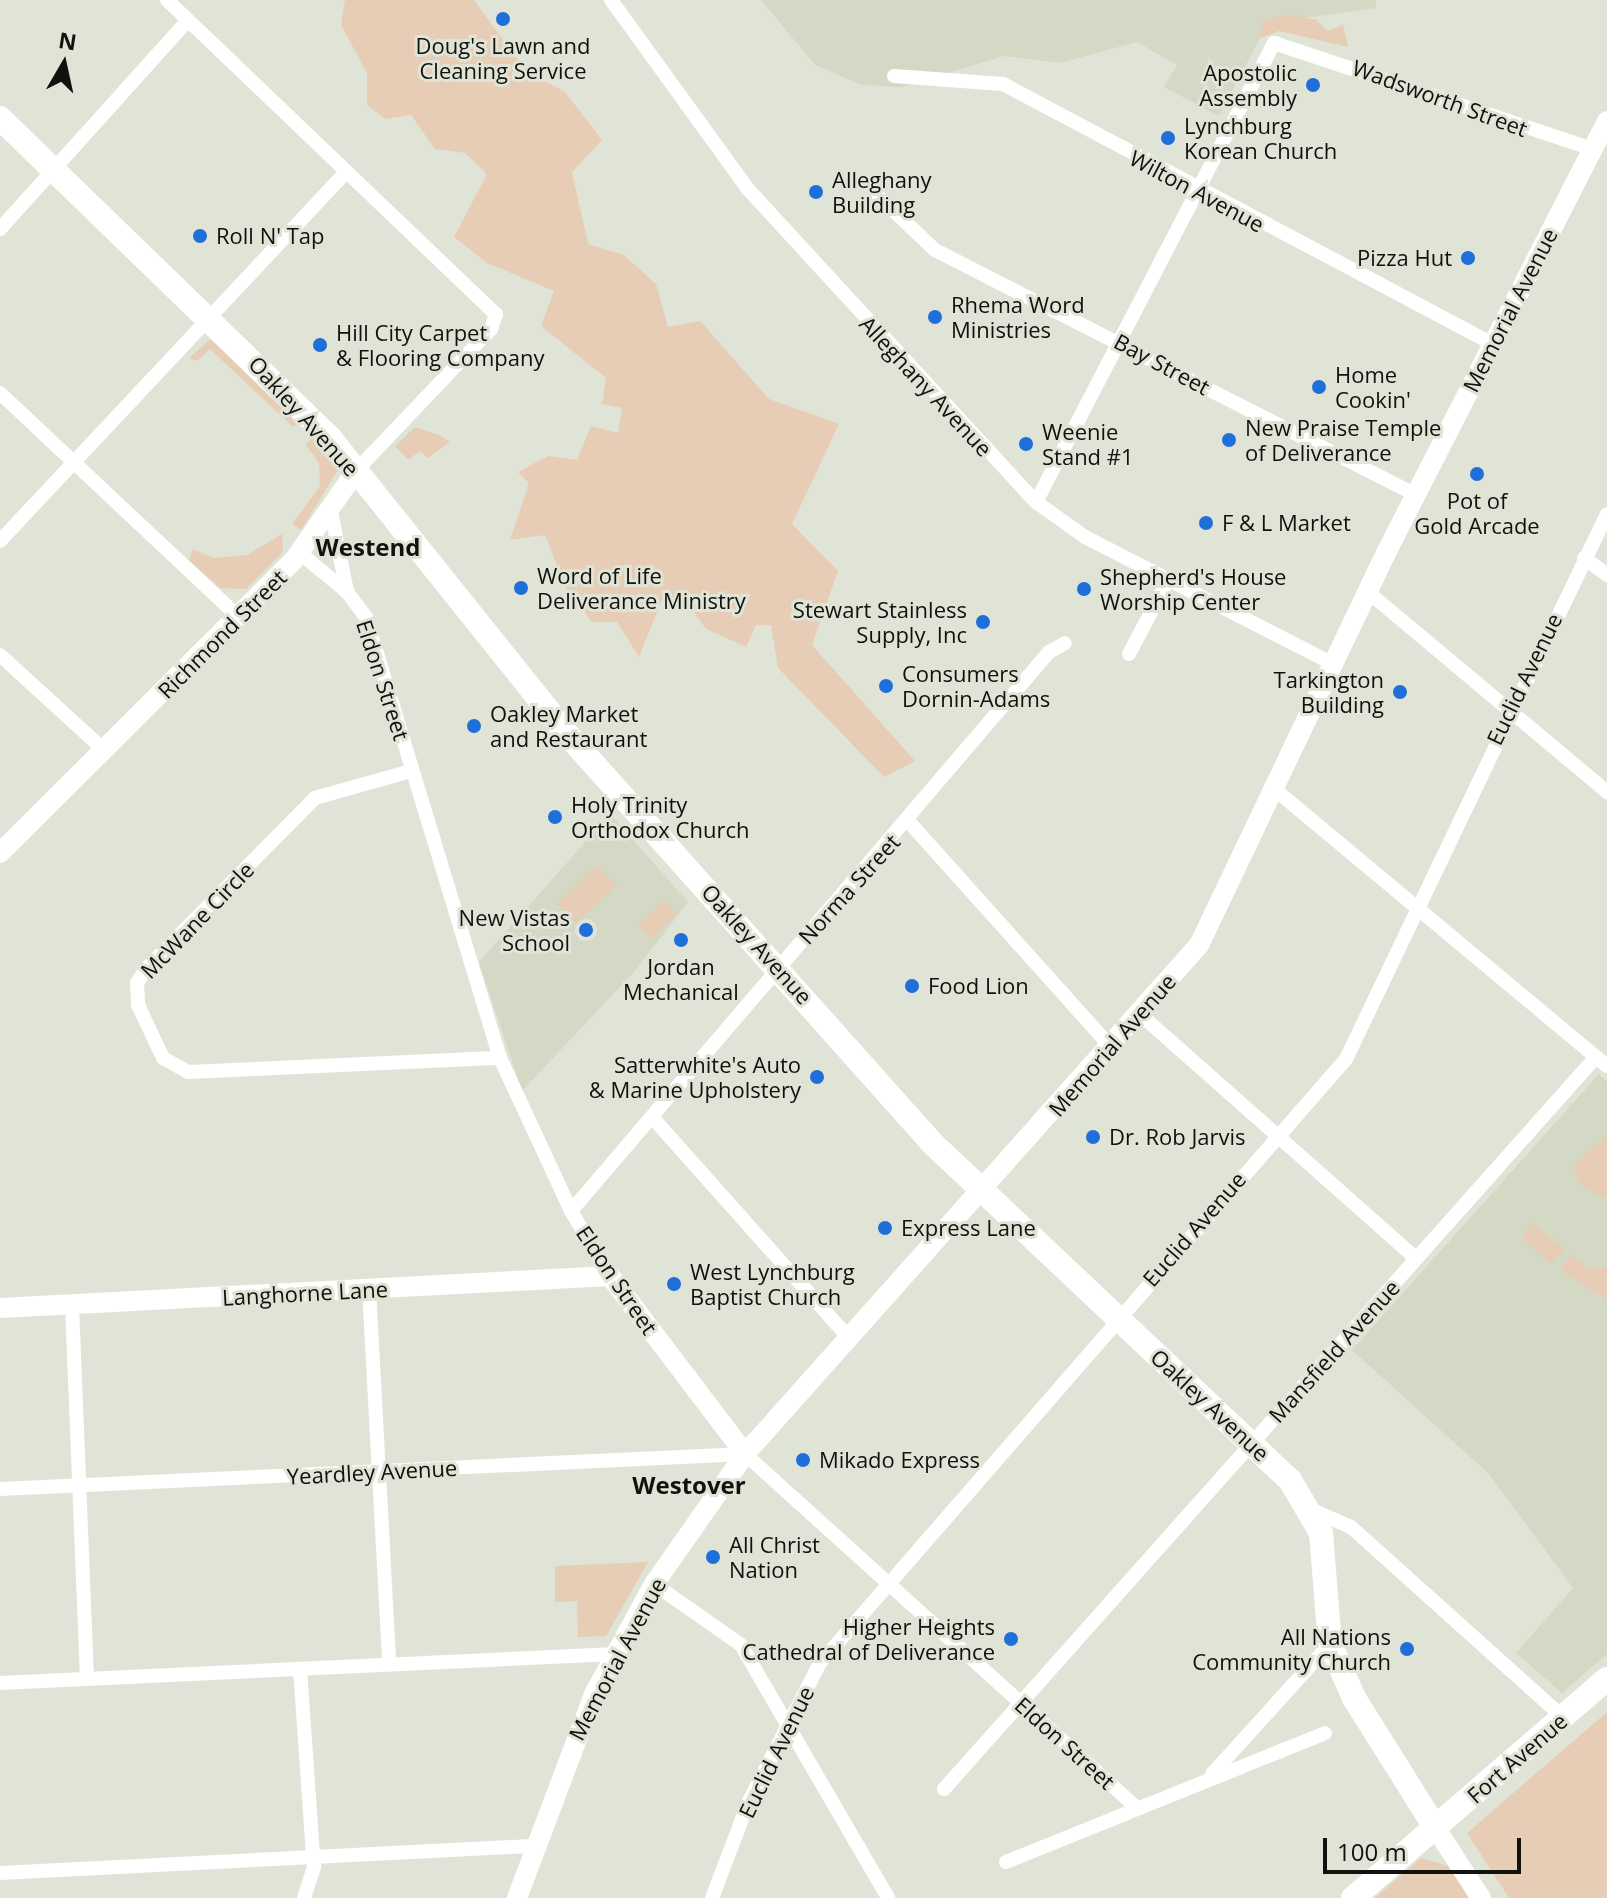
<!DOCTYPE html>
<html>
<head>
<meta charset="utf-8">
<style>
	body { margin:0 }
	#map { position:relative; width:1607px; height:1898px; overflow:hidden; background:#e0e4d6; font-family:"Open Sans",sans-serif }
	div>[style] { position:absolute }
	.built>* { inset:0; background:#d3d9c5 }
	.green>* { inset:0; background:#e7cdb5; transform-origin:0 0 }
	.street>* { height:14px; margin:-7px; padding:0 7px; transform-origin:7px; border-radius:7px; background:#fff }
	.secondary>* { height:20px; margin:-10px; padding:0 10px; transform-origin:10px; border-radius:10px; background:#fff }
	.primary>* { height:24px; margin:-12px; padding:0 12px; transform-origin:12px; border-radius:12px; background:#fff }
	.dots>* { width:22px; height:22px; translate:-50% -50%; box-sizing:border-box; border:4px solid #e0e4d6; border-radius:50% }
	span { translate:-50% -50%; white-space:nowrap; text-align:center; line-height:1.15; -webkit-text-stroke:6px #e0e4d6; paint-order:stroke }
	.poi-label { font-size:22px; color:#10120d }
	.right { translate:-100% -50%; text-align:right }
	.left { translate:0 -50%; text-align:left }
	.street-label { font-size:22px; color:#10120d }
	.neighbourhood-label { font-size:24px; color:#10120d; font-weight:700 }
	.north { position:absolute; left:24px; top:24px; width:80px; height:80px; -webkit-text-stroke:6px #e0e4d6; paint-order:stroke; rotate:9deg; font-size:22px; font-weight:700; line-height:32px; text-align:center; color:#10120d }
	.north::after { content:''; display:block; margin:auto; width:28px; height:36px; background:#10120d; clip-path:polygon(50% 0,100% 100%,50% 72%,0 100%) }
	.scale { position:absolute; left:1323px; top:1838px; width:198px; height:36px; box-sizing:border-box; border:4px solid #10120d; border-top:0; padding-left:10px; font-size:24px; line-height:28px; white-space:nowrap; color:#10120d; -webkit-text-stroke:6px #e0e4d6; paint-order:stroke }
</style>
</head>
<body>
<div id="map">
	<div class="built">
		<i style="clip-path:polygon(761px 0,1376px 0,1376px 8px,1268px 23px,1219px 116px,1164px 87px,1177px 65px,1137px 42px,1060px 63px,1004px 56px,902px 87px,861px 85px,815px 65px)"></i>
		<i style="clip-path:polygon(610px 814px,688px 902px,634px 972px,522px 1091px,479px 962px)"></i>
		<i style="clip-path:polygon(1599px 1074px,1607px 1081px,1607px 1654px,1562px 1693px,1516px 1653px,1573px 1588px,1489px 1474px,1352px 1350px)"></i>
	</div>
	<div class="green">
		<i style="clip-path:polygon(345px 0,474px 0,526px 71px,565px 92px,602px 140px,572px 172px,588px 244px,624px 255px,656px 284px,668px 327px,700px 321px,769px 399px,839px 424px,792px 524px,838px 571px,812px 645px,915px 761px,884px 777px,778px 668px,771px 625px,756px 625px,746px 647px,706px 629px,687px 603px,661px 602px,639px 657px,617px 622px,592px 622px,566px 588px,545px 535px,510px 540px,529px 483px,518px 472px,548px 456px,577px 460px,591px 426px,618px 433px,622px 408px,602px 404px,606px 378px,541px 326px,554px 291px,487px 263px,454px 237px,487px 174px,465px 153px,435px 149px,411px 115px,385px 119px,367px 105px,367px 73px,341px 25px)"></i>
		<i style="clip-path:polygon(1288px 14px,1317px 20px,1327px 31px,1343px 25px,1348px 47px,1279px 31px,1258px 39px,1264px 20px)"></i>
		<i style="clip-path:polygon(213px 337px,304px 418px,293px 427px,210px 349px,197px 361px,189px 358px)"></i>
		<i style="clip-path:polygon(415px 427px,439px 435px,450px 442px,428px 458px,420px 451px,408px 460px,395px 446px)"></i>
		<i style="clip-path:polygon(315px 433px,338px 470px,301px 530px,292px 524px,320px 486px,319px 463px,306px 445px)"></i>
		<i style="clip-path:polygon(282px 534px,283px 552px,246px 589px,220px 588px,189px 560px,193px 549px,214px 558px,247px 555px)"></i>
		<i style="left:597px;top:865px;width:28px;height:56px;rotate:46deg"></i>
		<i style="clip-path:polygon(664px 900px,677px 912px,652px 939px,637px 925px)"></i>
		<i style="clip-path:polygon(1607px 1134px,1607px 1197px,1601px 1197px,1579px 1184px,1574px 1166px)"></i>
		<i style="left:1534px;top:1223px;width:40px;height:20px;rotate:41deg"></i>
		<i style="clip-path:polygon(1571px 1255px,1589px 1269px,1607px 1267px,1607px 1300px,1560px 1270px)"></i>
		<i style="clip-path:polygon(648px 1562px,606px 1636px,578px 1637px,577px 1601px,555px 1602px,555px 1566px)"></i>
		<i style="clip-path:polygon(1607px 1712px,1607px 1898px,1509px 1898px,1467px 1833px)"></i>
		<i style="clip-path:polygon(1421px 1858px,1455px 1868px,1474px 1898px,1375px 1898px)"></i>
	</div>
	<div class="street">
		<i style="left:167px;top:0;width:455px;rotate:43.7deg"></i>
		<i style="left:496px;top:314px;width:16px;rotate:108deg"></i>
		<i style="left:491px;top:329px;width:196px;rotate:133.6deg"></i>
		<i style="left:611px;top:0;width:232px;rotate:54.1deg"></i>
		<i style="left:747px;top:188px;width:427px;rotate:47.4deg"></i>
		<i style="left:1036px;top:502px;width:60px;rotate:35.5deg"></i>
		<i style="left:1085px;top:537px;width:279px;rotate:27.1deg"></i>
		<i style="left:894px;top:76px;width:109px;rotate:4.2deg"></i>
		<i style="left:1003px;top:84px;width:552px;rotate:27.96deg"></i>
		<i style="left:877px;top:195px;width:80px;rotate:43.5deg"></i>
		<i style="left:935px;top:250px;width:540px;rotate:26.99deg"></i>
		<i style="left:0;top:229px;width:281px;rotate:-48deg"></i>
		<i style="left:0;top:393px;width:329px;rotate:43.2deg"></i>
		<i style="left:1036px;top:502px;width:517px;rotate:-62.59deg"></i>
		<i style="left:1274px;top:43px;width:336px;rotate:18.4deg"></i>
		<i style="left:331px;top:512px;width:81px;rotate:78.6deg"></i>
		<i style="left:0;top:541px;width:506px;rotate:-46.84deg"></i>
		<i style="left:300px;top:553px;width:61px;rotate:39.7deg"></i>
		<i style="left:347px;top:592px;width:31px;rotate:53deg"></i>
		<i style="left:366px;top:617px;width:461px;rotate:73.1deg"></i>
		<i style="left:500px;top:1058px;width:169px;rotate:65.1deg"></i>
		<i style="left:571px;top:1211px;width:76px;rotate:59deg"></i>
		<i style="left:1584px;top:558px;width:29px;rotate:36deg"></i>
		<i style="left:1368px;top:592px;width:312px;rotate:39.9deg"></i>
		<i style="left:1129px;top:654px;width:86px;rotate:-62.2deg"></i>
		<i style="left:0;top:655px;width:142px;rotate:42.4deg"></i>
		<i style="left:411px;top:771px;width:100px;rotate:164.3deg"></i>
		<i style="left:315px;top:798px;width:239px;rotate:134.7deg"></i>
		<i style="left:147px;top:968px;width:18px;rotate:124deg"></i>
		<i style="left:137px;top:983px;width:22px;rotate:87deg"></i>
		<i style="left:138px;top:1005px;width:59px;rotate:64.7deg"></i>
		<i style="left:163px;top:1058px;width:29px;rotate:29deg"></i>
		<i style="left:188px;top:1072px;width:312px;rotate:-2.6deg"></i>
		<i style="left:1272px;top:787px;width:436px;rotate:39.8deg"></i>
		<i style="left:909px;top:822px;width:302px;rotate:48.1deg"></i>
		<i style="left:1141px;top:1015px;width:367px;rotate:41.5deg"></i>
		<i style="left:652px;top:1117px;width:295px;rotate:48.3deg"></i>
		<i style="left:571px;top:1211px;width:736px;rotate:-49.47deg"></i>
		<i style="left:1049px;top:652px;width:18px;rotate:-29deg"></i>
		<i style="left:369px;top:1289px;width:376px;rotate:86.9deg"></i>
		<i style="left:72px;top:1305px;width:374px;rotate:87.7deg"></i>
		<i style="left:0;top:1489px;width:746px;rotate:-2.69deg"></i>
		<i style="left:745px;top:1454px;width:528px;rotate:42.08deg"></i>
		<i style="left:1312px;top:1510px;width:43px;rotate:23.6deg"></i>
		<i style="left:1351px;top:1527px;width:285px;rotate:41.9deg"></i>
		<i style="left:654px;top:1584px;width:106px;rotate:35deg"></i>
		<i style="left:741px;top:1645px;width:293px;rotate:59.8deg"></i>
		<i style="left:300px;top:1669px;width:198px;rotate:86deg"></i>
		<i style="left:314px;top:1867px;width:33px;rotate:108deg"></i>
		<i style="left:0;top:1683px;width:616px;rotate:-2.7deg"></i>
		<i style="left:1212px;top:1774px;width:176px;rotate:-47.8deg"></i>
		<i style="left:944px;top:1789px;width:980px;rotate:-48.31deg"></i>
		<i style="left:1006px;top:1862px;width:344px;rotate:-22deg"></i>
		<i style="left:0;top:1873px;width:533px;rotate:-2.91deg"></i>
		<i style="left:712px;top:1898px;width:104px;rotate:-69.1deg"></i>
		<i style="left:749px;top:1801px;width:155px;rotate:-62.8deg"></i>
		<i style="left:820px;top:1663px;width:801px;rotate:-48.95deg"></i>
		<i style="left:1346px;top:1059px;width:604px;rotate:-64.41deg"></i>
	</div>
	<div class="secondary">
		<i style="left:0;top:853px;width:415px;rotate:-44.9deg"></i>
		<i style="left:294px;top:560px;width:108px;rotate:-55.1deg"></i>
		<i style="left:0;top:1308px;width:611px;rotate:-3deg"></i>
		<i style="left:610px;top:1276px;width:223px;rotate:52.8deg"></i>
		<i style="left:1435px;top:1827px;width:85px;rotate:57.1deg"></i>
		<i style="left:517px;top:1898px;width:218px;rotate:-69.3deg"></i>
		<i style="left:594px;top:1694px;width:125px;rotate:-61.4deg"></i>
		<i style="left:654px;top:1584px;width:159px;rotate:-55deg"></i>
		<i style="left:745px;top:1454px;width:682px;rotate:-48.27deg"></i>
		<i style="left:1199px;top:945px;width:437px;rotate:-64.5deg"></i>
		<i style="left:1387px;top:551px;width:483px;rotate:-62.9deg"></i>
	</div>
	<div class="primary">
		<i style="left:0;top:118px;width:460px;rotate:44.1deg"></i>
		<i style="left:330px;top:438px;width:379px;rotate:51.3deg"></i>
		<i style="left:567px;top:734px;width:548px;rotate:48.25deg"></i>
		<i style="left:932px;top:1143px;width:492px;rotate:43.3deg"></i>
		<i style="left:1290px;top:1480px;width:61px;rotate:59.7deg"></i>
		<i style="left:1321px;top:1533px;width:111px;rotate:85.4deg"></i>
		<i style="left:1330px;top:1644px;width:59px;rotate:66deg"></i>
		<i style="left:1354px;top:1698px;width:152px;rotate:57.9deg"></i>
		<i style="left:1353px;top:1898px;width:335px;rotate:-40.8deg"></i>
	</div>
	<div class="dots">
		<i style="left:503px;top:19px;background:#1e6fd9"></i>
		<i style="left:1313px;top:85px;background:#1e6fd9"></i>
		<i style="left:1168px;top:138px;background:#1e6fd9"></i>
		<i style="left:816px;top:192px;background:#1e6fd9"></i>
		<i style="left:200px;top:236px;background:#1e6fd9"></i>
		<i style="left:1468px;top:258px;background:#1e6fd9"></i>
		<i style="left:935px;top:317px;background:#1e6fd9"></i>
		<i style="left:320px;top:345px;background:#1e6fd9"></i>
		<i style="left:1319px;top:387px;background:#1e6fd9"></i>
		<i style="left:1229px;top:440px;background:#1e6fd9"></i>
		<i style="left:1026px;top:444px;background:#1e6fd9"></i>
		<i style="left:1477px;top:474px;background:#1e6fd9"></i>
		<i style="left:1206px;top:523px;background:#1e6fd9"></i>
		<i style="left:521px;top:588px;background:#1e6fd9"></i>
		<i style="left:1084px;top:589px;background:#1e6fd9"></i>
		<i style="left:983px;top:622px;background:#1e6fd9"></i>
		<i style="left:886px;top:686px;background:#1e6fd9"></i>
		<i style="left:1400px;top:692px;background:#1e6fd9"></i>
		<i style="left:474px;top:726px;background:#1e6fd9"></i>
		<i style="left:555px;top:817px;background:#1e6fd9"></i>
		<i style="left:586px;top:930px;background:#1e6fd9"></i>
		<i style="left:681px;top:940px;background:#1e6fd9"></i>
		<i style="left:912px;top:986px;background:#1e6fd9"></i>
		<i style="left:817px;top:1077px;background:#1e6fd9"></i>
		<i style="left:1093px;top:1137px;background:#1e6fd9"></i>
		<i style="left:885px;top:1228px;background:#1e6fd9"></i>
		<i style="left:674px;top:1284px;background:#1e6fd9"></i>
		<i style="left:803px;top:1460px;background:#1e6fd9"></i>
		<i style="left:713px;top:1557px;background:#1e6fd9"></i>
		<i style="left:1011px;top:1639px;background:#1e6fd9"></i>
		<i style="left:1407px;top:1649px;background:#1e6fd9"></i>
	</div>
	<div class="poi-label">
		<span style="left:503px;top:58px">Doug's Lawn and<br>Cleaning Service</span>
		<span class="right" style="left:1297px;top:85px">Apostolic<br>Assembly</span>
		<span class="left" style="left:1184px;top:138px">Lynchburg<br>Korean Church</span>
		<span class="left" style="left:832px;top:192px">Alleghany<br>Building</span>
		<span class="left" style="left:216px;top:236px">Roll N' Tap</span>
		<span class="right" style="left:1452px;top:258px">Pizza Hut</span>
		<span class="left" style="left:951px;top:317px">Rhema Word<br>Ministries</span>
		<span class="left" style="left:336px;top:345px">Hill City Carpet<br>&amp; Flooring Company</span>
		<span class="left" style="left:1335px;top:387px">Home<br>Cookin'</span>
		<span class="left" style="left:1245px;top:440px">New Praise Temple<br>of Deliverance</span>
		<span class="left" style="left:1042px;top:444px">Weenie<br>Stand #1</span>
		<span style="left:1477px;top:513px">Pot of<br>Gold Arcade</span>
		<span class="left" style="left:1222px;top:523px">F &amp; L Market</span>
		<span class="left" style="left:537px;top:588px">Word of Life<br>Deliverance Ministry</span>
		<span class="left" style="left:1100px;top:589px">Shepherd's House<br>Worship Center</span>
		<span class="right" style="left:967px;top:622px">Stewart Stainless<br>Supply, Inc</span>
		<span class="left" style="left:902px;top:686px">Consumers<br>Dornin-Adams</span>
		<span class="right" style="left:1384px;top:692px">Tarkington<br>Building</span>
		<span class="left" style="left:490px;top:726px">Oakley Market<br>and Restaurant</span>
		<span class="left" style="left:571px;top:817px">Holy Trinity<br>Orthodox Church</span>
		<span class="right" style="left:570px;top:930px">New Vistas<br>School</span>
		<span style="left:681px;top:979px">Jordan<br>Mechanical</span>
		<span class="left" style="left:928px;top:986px">Food Lion</span>
		<span class="right" style="left:801px;top:1077px">Satterwhite's Auto<br>&amp; Marine Upholstery</span>
		<span class="left" style="left:1109px;top:1137px">Dr. Rob Jarvis</span>
		<span class="left" style="left:901px;top:1228px">Express Lane</span>
		<span class="left" style="left:690px;top:1284px">West Lynchburg<br>Baptist Church</span>
		<span class="left" style="left:819px;top:1460px">Mikado Express</span>
		<span class="left" style="left:729px;top:1557px">All Christ<br>Nation</span>
		<span class="right" style="left:995px;top:1639px">Higher Heights<br>Cathedral of Deliverance</span>
		<span class="right" style="left:1391px;top:1649px">All Nations<br>Community Church</span>
	</div>
	<div class="street-label">
		<span style="left:1440px;top:98px;rotate:20deg">Wadsworth Street</span>
		<span style="left:1197px;top:191px;rotate:28deg">Wilton Avenue</span>
		<span style="left:1510px;top:310px;rotate:-63deg">Memorial Avenue</span>
		<span style="left:1162px;top:364px;rotate:28deg">Bay Street</span>
		<span style="left:926px;top:386px;rotate:47deg">Alleghany Avenue</span>
		<span style="left:304px;top:416px;rotate:48deg">Oakley Avenue</span>
		<span style="left:222px;top:634px;rotate:-45deg">Richmond Street</span>
		<span style="left:1524px;top:679px;rotate:-64deg">Euclid Avenue</span>
		<span style="left:383px;top:680px;rotate:72deg">Eldon Street</span>
		<span style="left:849px;top:889px;rotate:-48deg">Norma Street</span>
		<span style="left:197px;top:920px;rotate:-46deg">McWane Circle</span>
		<span style="left:757px;top:944px;rotate:48deg">Oakley Avenue</span>
		<span style="left:1112px;top:1045px;rotate:-49deg">Memorial Avenue</span>
		<span style="left:1194px;top:1229px;rotate:-49deg">Euclid Avenue</span>
		<span style="left:617px;top:1280px;rotate:56deg">Eldon Street</span>
		<span style="left:305px;top:1293px;rotate:-3deg">Langhorne Lane</span>
		<span style="left:1334px;top:1351px;rotate:-48deg">Mansfield Avenue</span>
		<span style="left:1210px;top:1405px;rotate:43deg">Oakley Avenue</span>
		<span style="left:372px;top:1472px;rotate:-3deg">Yeardley Avenue</span>
		<span style="left:617px;top:1659px;rotate:-62deg">Memorial Avenue</span>
		<span style="left:1065px;top:1743px;rotate:42deg">Eldon Street</span>
		<span style="left:776px;top:1752px;rotate:-64deg">Euclid Avenue</span>
		<span style="left:1517px;top:1758px;rotate:-41deg">Fort Avenue</span>
	</div>
	<div class="neighbourhood-label">
		<span style="left:368px;top:547px">Westend</span>
		<span style="left:689px;top:1485px">Westover</span>
	</div>
	<div class="north">N</div>
	<div class="scale">100 m</div>
</div>
</body>
</html>
